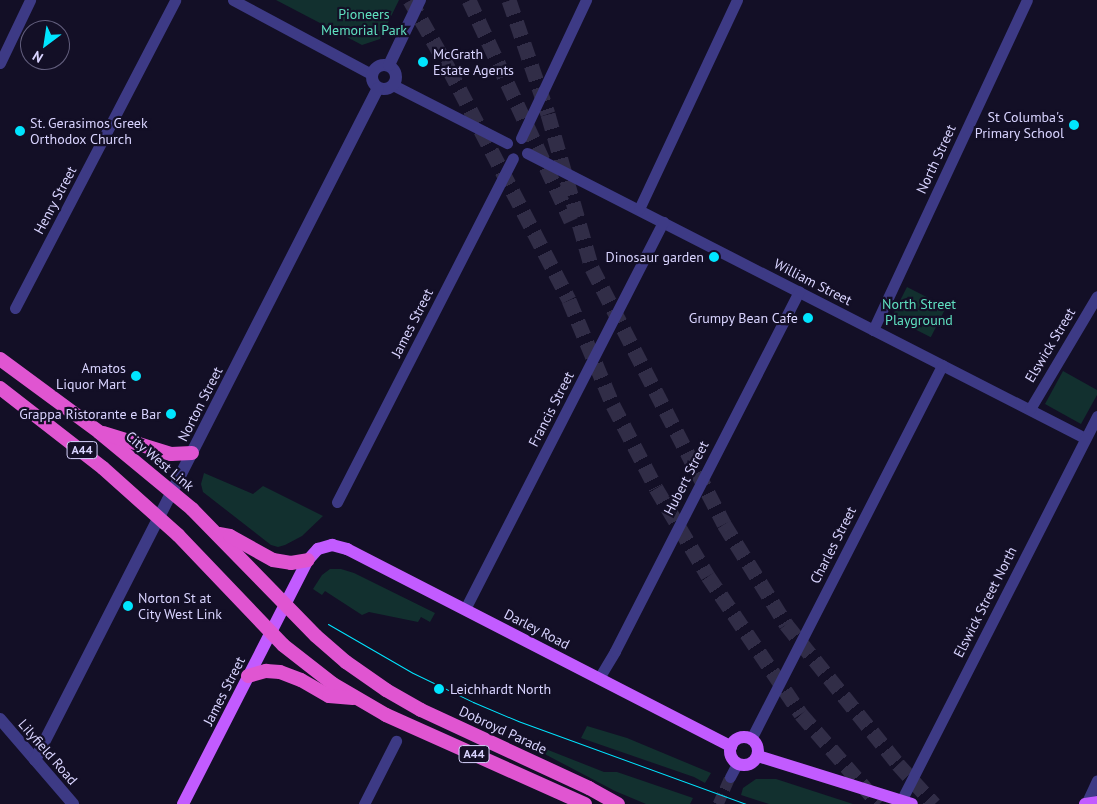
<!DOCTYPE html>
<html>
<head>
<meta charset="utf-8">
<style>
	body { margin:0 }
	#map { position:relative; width:1097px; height:804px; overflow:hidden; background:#130f26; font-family:"PT Sans",sans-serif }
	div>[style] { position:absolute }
	.green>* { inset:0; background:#12302f; transform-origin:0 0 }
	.minor-tunnel>* { height:11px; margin-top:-5.5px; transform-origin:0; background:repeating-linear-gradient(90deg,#312d47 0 11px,transparent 0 16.5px) }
	.motorway-tunnel>* { height:15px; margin-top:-7.5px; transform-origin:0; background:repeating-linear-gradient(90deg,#312d47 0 15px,transparent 0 23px) }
	.minor>* { height:11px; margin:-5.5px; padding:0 5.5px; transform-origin:5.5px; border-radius:5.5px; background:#3d3a85 }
	.tertiary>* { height:12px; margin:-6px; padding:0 6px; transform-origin:6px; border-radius:6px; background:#3d3a85 }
	.tertiary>.ring { margin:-6px; padding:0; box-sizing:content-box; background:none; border:12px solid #3d3a85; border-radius:50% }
	.primary>* { height:12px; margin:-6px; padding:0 6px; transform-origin:6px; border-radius:6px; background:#c25bff }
	.primary>.ring { margin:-6px; padding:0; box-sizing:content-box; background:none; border:12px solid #c25bff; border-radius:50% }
	.trunk>* { height:14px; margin:-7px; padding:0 7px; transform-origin:7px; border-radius:7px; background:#e055d1 }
	.tram>* { height:1px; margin:-0.5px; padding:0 0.5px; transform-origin:0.5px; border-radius:0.5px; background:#00e5ff }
	.dots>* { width:14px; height:14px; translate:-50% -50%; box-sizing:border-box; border:2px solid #130f26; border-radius:50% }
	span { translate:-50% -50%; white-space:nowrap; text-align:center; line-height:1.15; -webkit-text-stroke:4.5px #130f26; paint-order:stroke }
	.shield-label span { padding:1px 4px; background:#130f26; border:1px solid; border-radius:4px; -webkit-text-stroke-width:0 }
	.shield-label { font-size:12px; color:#d9d4ff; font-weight:700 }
	.park-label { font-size:14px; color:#5fe0c0 }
	.poi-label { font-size:14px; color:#d9d4ff }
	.left { translate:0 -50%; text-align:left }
	.right { translate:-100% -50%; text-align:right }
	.street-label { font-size:14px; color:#d9d4ff }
	.north { position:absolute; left:20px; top:20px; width:50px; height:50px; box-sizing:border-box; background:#130f26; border:1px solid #625e7d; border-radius:50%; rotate:211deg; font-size:14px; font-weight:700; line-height:20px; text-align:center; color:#d9d4ff }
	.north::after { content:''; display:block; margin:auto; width:18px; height:22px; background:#00e5ff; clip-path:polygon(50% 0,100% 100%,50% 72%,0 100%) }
</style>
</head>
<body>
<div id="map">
	<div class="green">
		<i style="clip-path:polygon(276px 0,399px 0,380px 39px,362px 45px)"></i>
		<i style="left:907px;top:287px;width:44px;height:34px;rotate:27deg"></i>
		<i style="clip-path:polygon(1063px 371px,1097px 390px,1097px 395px,1081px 424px,1045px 404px)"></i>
		<i style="clip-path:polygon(204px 473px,253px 494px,263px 486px,323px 516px,302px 536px,285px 545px,278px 547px,271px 545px,203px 492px,201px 484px)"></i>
		<i style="clip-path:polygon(330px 569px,341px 569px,354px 573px,435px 613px,430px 622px,421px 617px,418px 622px,369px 612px,362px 615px,325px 591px,322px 595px,313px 589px,322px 575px)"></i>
		<i style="clip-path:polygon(587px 726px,627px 738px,711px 773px,705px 783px,694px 777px,581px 738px)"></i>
		<i style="clip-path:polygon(538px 746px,604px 772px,617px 772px,693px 798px,690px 804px,646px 804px,615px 791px,537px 750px)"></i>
		<i style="clip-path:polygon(756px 779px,776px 779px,853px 804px,769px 804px,741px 795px,743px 788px)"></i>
	</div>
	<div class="minor-tunnel">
		<i style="left:718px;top:804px;width:30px;rotate:-66deg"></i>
	</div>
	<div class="motorway-tunnel">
		<i style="left:410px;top:0;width:79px;rotate:60.5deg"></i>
		<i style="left:449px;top:69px;width:260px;rotate:62.5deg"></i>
		<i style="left:569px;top:300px;width:114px;rotate:67.3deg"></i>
		<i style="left:613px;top:405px;width:93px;rotate:62.6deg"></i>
		<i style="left:656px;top:488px;width:102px;rotate:59.4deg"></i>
		<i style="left:708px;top:576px;width:166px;rotate:56deg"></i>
		<i style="left:801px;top:714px;width:119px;rotate:49.1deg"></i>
		<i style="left:469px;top:0;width:243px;rotate:65.2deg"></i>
		<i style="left:509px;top:0;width:120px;rotate:71.1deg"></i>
		<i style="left:548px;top:114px;width:160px;rotate:74.1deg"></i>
		<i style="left:592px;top:268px;width:288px;rotate:62.7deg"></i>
		<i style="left:724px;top:524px;width:118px;rotate:58.2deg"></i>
		<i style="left:786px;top:624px;width:179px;rotate:51.3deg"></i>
		<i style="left:898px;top:764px;width:54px;rotate:48deg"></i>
	</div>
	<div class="minor">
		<i style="left:233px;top:0;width:157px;rotate:28.2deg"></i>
		<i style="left:0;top:63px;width:70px;rotate:-64.5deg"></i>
		<i style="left:393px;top:85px;width:128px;rotate:27deg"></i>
		<i style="left:521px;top:138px;width:153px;rotate:-64.8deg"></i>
		<i style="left:527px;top:153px;width:627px;rotate:27.06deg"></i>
		<i style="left:639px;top:209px;width:231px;rotate:-64.9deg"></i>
		<i style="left:15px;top:308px;width:347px;rotate:-62.5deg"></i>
		<i style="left:873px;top:330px;width:364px;rotate:-65deg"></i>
		<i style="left:1030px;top:409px;width:131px;rotate:-59.3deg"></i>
		<i style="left:337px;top:502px;width:386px;rotate:-62.9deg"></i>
		<i style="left:465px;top:609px;width:435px;rotate:-62.9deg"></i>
		<i style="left:599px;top:678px;width:31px;rotate:-59deg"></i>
		<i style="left:615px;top:651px;width:404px;rotate:-62.9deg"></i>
		<i style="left:751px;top:739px;width:420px;rotate:-62.9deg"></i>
		<i style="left:730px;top:777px;width:15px;rotate:-62deg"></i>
		<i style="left:901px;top:801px;width:432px;rotate:-63deg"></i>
		<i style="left:364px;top:804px;width:71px;rotate:-63.1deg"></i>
		<i style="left:1086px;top:804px;width:26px;rotate:-65deg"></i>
	</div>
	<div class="tertiary">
		<i class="ring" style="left:372px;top:65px;width:12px;height:12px"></i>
		<i style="left:389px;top:65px;width:72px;rotate:-64.5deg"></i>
		<i style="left:0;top:719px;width:112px;rotate:49.3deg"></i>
		<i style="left:35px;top:760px;width:754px;rotate:-62.96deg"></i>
	</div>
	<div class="primary">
		<i class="ring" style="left:730px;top:737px;width:16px;height:16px"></i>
		<i style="left:758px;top:756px;width:161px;rotate:17.3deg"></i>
		<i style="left:183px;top:804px;width:274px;rotate:-62.9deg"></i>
		<i style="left:308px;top:560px;width:15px;rotate:-48deg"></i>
		<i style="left:318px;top:549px;width:15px;rotate:-16deg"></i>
		<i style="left:332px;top:545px;width:16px;rotate:15deg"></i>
		<i style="left:347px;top:549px;width:432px;rotate:27.2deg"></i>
		<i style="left:1085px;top:804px;width:12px;rotate:-9deg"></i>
	</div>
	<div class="trunk">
		<i style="left:0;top:359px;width:123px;rotate:36.4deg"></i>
		<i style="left:99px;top:432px;width:121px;rotate:39.6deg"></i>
		<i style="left:192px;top:509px;width:177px;rotate:45.7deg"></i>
		<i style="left:316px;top:636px;width:40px;rotate:41deg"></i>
		<i style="left:346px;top:662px;width:49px;rotate:35deg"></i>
		<i style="left:386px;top:690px;width:40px;rotate:29.7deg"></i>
		<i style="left:421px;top:710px;width:185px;rotate:24.9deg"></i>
		<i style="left:589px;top:788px;width:33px;rotate:29deg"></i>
		<i style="left:0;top:388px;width:130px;rotate:37.8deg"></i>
		<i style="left:103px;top:468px;width:101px;rotate:41.8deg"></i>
		<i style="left:178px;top:535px;width:152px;rotate:46.3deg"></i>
		<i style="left:283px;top:645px;width:63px;rotate:38deg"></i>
		<i style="left:333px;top:684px;width:61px;rotate:30.3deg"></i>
		<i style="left:386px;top:715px;width:218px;rotate:24.1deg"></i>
		<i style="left:103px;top:433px;width:71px;rotate:17.2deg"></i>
		<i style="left:171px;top:454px;width:21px;rotate:-3deg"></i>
		<i style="left:219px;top:534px;width:11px;rotate:10deg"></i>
		<i style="left:230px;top:536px;width:49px;rotate:29.2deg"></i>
		<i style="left:273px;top:560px;width:18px;rotate:9deg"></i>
		<i style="left:291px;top:563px;width:17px;rotate:-10deg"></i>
		<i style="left:248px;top:676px;width:19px;rotate:-16deg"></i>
		<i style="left:266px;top:671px;width:14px;rotate:4deg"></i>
		<i style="left:280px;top:672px;width:22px;rotate:21deg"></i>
		<i style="left:301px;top:680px;width:32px;rotate:30deg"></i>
		<i style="left:329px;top:696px;width:24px;rotate:5deg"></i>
	</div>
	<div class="tram">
		<i style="left:328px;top:624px;width:98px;rotate:30deg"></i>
		<i style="left:413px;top:673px;width:67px;rotate:25.8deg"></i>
		<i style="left:473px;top:702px;width:49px;rotate:22.9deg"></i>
		<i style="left:518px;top:721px;width:243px;rotate:20deg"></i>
	</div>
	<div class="dots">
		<i style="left:423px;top:62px;background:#00e5ff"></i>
		<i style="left:1074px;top:125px;background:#00e5ff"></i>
		<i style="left:20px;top:131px;background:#00e5ff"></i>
		<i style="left:714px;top:257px;background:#00e5ff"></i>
		<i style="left:808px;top:318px;background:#00e5ff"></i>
		<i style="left:136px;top:376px;background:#00e5ff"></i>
		<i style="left:171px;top:414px;background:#00e5ff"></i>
		<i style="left:128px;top:606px;background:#00e5ff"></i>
		<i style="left:439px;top:689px;background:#00e5ff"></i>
	</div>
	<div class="shield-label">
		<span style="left:82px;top:450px">A44</span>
		<span style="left:474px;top:754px">A44</span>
	</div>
	<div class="park-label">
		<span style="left:364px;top:22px">Pioneers<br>Memorial Park</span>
		<span style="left:919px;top:312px">North Street<br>Playground</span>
	</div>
	<div class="poi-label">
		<span class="left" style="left:433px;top:62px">McGrath<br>Estate Agents</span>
		<span class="right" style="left:1064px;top:125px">St Columba's<br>Primary School</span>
		<span class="left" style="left:30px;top:131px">St. Gerasimos Greek<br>Orthodox Church</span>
		<span class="right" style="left:704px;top:257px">Dinosaur garden</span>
		<span class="right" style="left:798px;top:318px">Grumpy Bean Cafe</span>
		<span class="right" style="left:126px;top:376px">Amatos<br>Liquor Mart</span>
		<span class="right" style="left:161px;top:414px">Grappa Ristorante e Bar</span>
		<span class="left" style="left:138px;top:606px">Norton St at<br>City West Link</span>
		<span class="left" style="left:450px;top:689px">Leichhardt North</span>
	</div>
	<div class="street-label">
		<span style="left:936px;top:159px;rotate:-65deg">North Street</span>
		<span style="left:55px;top:200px;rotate:-62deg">Henry Street</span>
		<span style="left:813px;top:282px;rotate:27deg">William Street</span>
		<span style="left:412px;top:323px;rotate:-63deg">James Street</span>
		<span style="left:1050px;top:345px;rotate:-59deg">Elswick Street</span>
		<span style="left:200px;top:404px;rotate:-63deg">Norton Street</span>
		<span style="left:551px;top:409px;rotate:-63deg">Francis Street</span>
		<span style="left:160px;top:461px;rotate:40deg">City West Link</span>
		<span style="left:686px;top:478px;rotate:-63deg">Hubert Street</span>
		<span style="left:833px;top:545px;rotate:-63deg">Charles Street</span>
		<span style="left:985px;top:602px;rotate:-63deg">Elswick Street North</span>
		<span style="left:537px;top:629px;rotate:27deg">Darley Road</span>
		<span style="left:224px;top:691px;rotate:-63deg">James Street</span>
		<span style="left:503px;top:730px;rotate:25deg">Dobroyd Parade</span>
		<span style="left:48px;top:752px;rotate:49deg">Lilyfield Road</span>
	</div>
	<div class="north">N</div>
</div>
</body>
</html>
